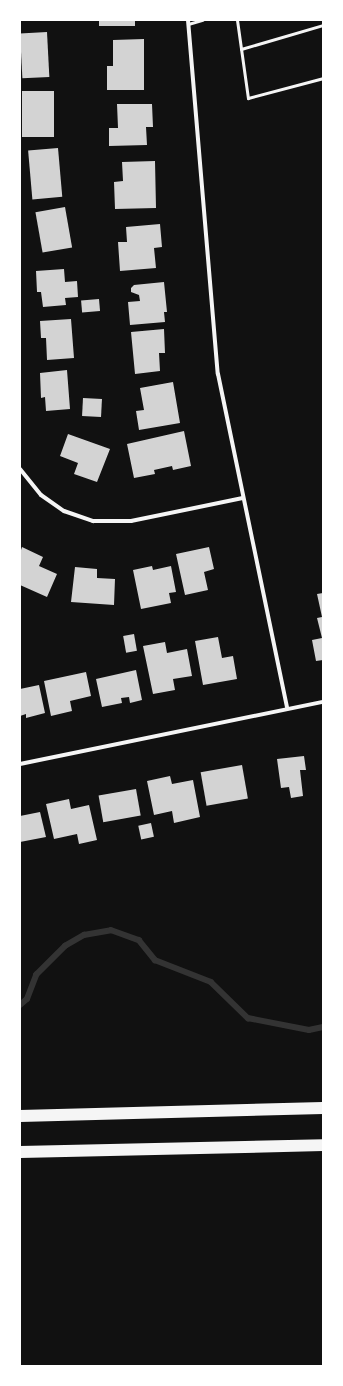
<!DOCTYPE html>
<html>
<head>
<meta charset="utf-8">
<style>
	body { margin:0 }
	#map { position:relative; width:343px; height:1386px; overflow:hidden; background:#111; font-family:"Exo 2",sans-serif }
	div>[style] { position:absolute }
	.stream>* { height:5.5px; margin:-2.75px; padding:0 2.75px; transform-origin:2.75px; border-radius:2.75px; background:#333 }
	.building>* { inset:0; background:#d3d3d3; transform-origin:0 0 }
	.service>* { height:3px; margin:-1.5px; padding:0 1.5px; transform-origin:1.5px; border-radius:1.5px; background:#f5f5f5 }
	.minor>* { height:4px; margin:-2px; padding:0 2px; transform-origin:2px; border-radius:2px; background:#f5f5f5 }
	.motorway>* { height:12px; margin:-6px; padding:0 6px; transform-origin:6px; border-radius:6px; background:#f5f5f5 }
	span { translate:-50% -50%; white-space:nowrap; text-align:center; line-height:1.15; -webkit-text-stroke:3.5px #fff; paint-order:stroke }
	.frame { position:absolute; inset:0; border:21px solid #fff; pointer-events:none }
</style>
</head>
<body>
<div id="map">
	<div class="stream">
		<i style="left:20px;top:1005px;width:9px;rotate:-41deg"></i>
		<i style="left:27px;top:999px;width:26px;rotate:-69deg"></i>
		<i style="left:36px;top:975px;width:41px;rotate:-45deg"></i>
		<i style="left:65px;top:946px;width:22px;rotate:-30deg"></i>
		<i style="left:84px;top:935px;width:27px;rotate:-10deg"></i>
		<i style="left:111px;top:930px;width:30px;rotate:20deg"></i>
		<i style="left:139px;top:940px;width:26px;rotate:51deg"></i>
		<i style="left:155px;top:960px;width:60px;rotate:21.4deg"></i>
		<i style="left:211px;top:982px;width:52px;rotate:44.2deg"></i>
		<i style="left:248px;top:1018px;width:62px;rotate:11.1deg"></i>
		<i style="left:309px;top:1030px;width:14px;rotate:-12deg"></i>
	</div>
	<div class="building">
		<i style="left:99px;top:20px;width:36px;height:6px"></i>
		<i style="left:47px;top:32px;width:45px;height:27px;rotate:87deg"></i>
		<i style="clip-path:polygon(144px 39px,144px 90px,107px 90px,107px 66px,113px 66px,113px 40px)"></i>
		<i style="left:22px;top:91px;width:32px;height:46px"></i>
		<i style="clip-path:polygon(117px 104px,152px 104px,153px 127px,146px 127px,147px 145px,109px 146px,109px 128px,118px 128px)"></i>
		<i style="left:58px;top:148px;width:49px;height:30px;rotate:85deg"></i>
		<i style="clip-path:polygon(155px 161px,156px 208px,115px 209px,114px 182px,123px 181px,122px 162px)"></i>
		<i style="left:65px;top:207px;width:41px;height:30px;rotate:80deg"></i>
		<i style="clip-path:polygon(160px 224px,162px 247px,154px 248px,156px 268px,120px 271px,118px 242px,127px 242px,126px 227px)"></i>
		<i style="clip-path:polygon(64px 269px,65px 282px,77px 281px,78px 297px,65px 298px,66px 305px,43px 307px,41px 292px,37px 292px,36px 271px)"></i>
		<i style="clip-path:polygon(164px 282px,167px 312px,164px 312px,165px 322px,130px 325px,128px 302px,140px 301px,139px 295px,131px 292px,131px 288px,134px 285px)"></i>
		<i style="left:99px;top:299px;width:12px;height:18px;rotate:85deg"></i>
		<i style="clip-path:polygon(71px 319px,74px 358px,47px 360px,46px 338px,41px 338px,40px 321px)"></i>
		<i style="clip-path:polygon(164px 329px,165px 353px,159px 353px,160px 371px,135px 374px,131px 332px)"></i>
		<i style="clip-path:polygon(67px 370px,70px 409px,46px 411px,45px 397px,41px 398px,40px 373px)"></i>
		<i style="clip-path:polygon(173px 382px,180px 423px,139px 430px,136px 411px,144px 410px,140px 388px)"></i>
		<i style="left:83px;top:398px;width:19px;height:18px;rotate:3deg"></i>
		<i style="clip-path:polygon(184px 431px,191px 466px,173px 470px,172px 466px,154px 470px,155px 474px,134px 478px,127px 444px)"></i>
		<i style="clip-path:polygon(68px 434px,110px 449px,97px 482px,74px 474px,78px 463px,60px 456px)"></i>
		<i style="clip-path:polygon(22px 547px,43px 557px,39px 566px,57px 574px,47px 597px,20px 585px,20px 553px)"></i>
		<i style="clip-path:polygon(209px 547px,214px 569px,204px 572px,208px 590px,185px 595px,176px 554px)"></i>
		<i style="clip-path:polygon(152px 566px,153px 570px,171px 566px,176px 592px,169px 593px,171px 603px,141px 609px,133px 570px)"></i>
		<i style="clip-path:polygon(75px 567px,97px 569px,97px 578px,115px 579px,114px 605px,71px 602px)"></i>
		<i style="clip-path:polygon(323px 593px,323px 660px,316px 661px,312px 640px,322px 638px,317px 618px,322px 617px,317px 594px)"></i>
		<i style="left:134px;top:634px;width:17px;height:11px;rotate:80deg"></i>
		<i style="clip-path:polygon(218px 637px,222px 658px,233px 656px,237px 679px,203px 685px,195px 641px)"></i>
		<i style="clip-path:polygon(165px 642px,167px 653px,187px 649px,192px 676px,173px 679px,175px 690px,153px 694px,143px 646px)"></i>
		<i style="clip-path:polygon(136px 670px,142px 700px,130px 703px,129px 697px,121px 698px,122px 703px,102px 707px,96px 679px)"></i>
		<i style="clip-path:polygon(86px 672px,91px 696px,70px 701px,72px 711px,51px 716px,44px 681px)"></i>
		<i style="clip-path:polygon(39px 685px,45px 713px,26px 718px,26px 714px,20px 716px,20px 689px)"></i>
		<i style="clip-path:polygon(304px 756px,306px 770px,300px 770px,303px 796px,291px 798px,289px 787px,281px 788px,277px 759px)"></i>
		<i style="left:242px;top:765px;width:34px;height:42px;rotate:80deg"></i>
		<i style="clip-path:polygon(170px 776px,172px 784px,193px 780px,200px 817px,174px 823px,172px 811px,154px 815px,147px 781px)"></i>
		<i style="left:136px;top:789px;width:27px;height:38px;rotate:80deg"></i>
		<i style="clip-path:polygon(69px 799px,71px 809px,89px 805px,97px 840px,79px 844px,77px 834px,54px 839px,46px 804px)"></i>
		<i style="clip-path:polygon(40px 812px,46px 837px,20px 842px,20px 816px)"></i>
		<i style="left:151px;top:823px;width:14px;height:13px;rotate:78deg"></i>
	</div>
	<div class="service">
		<i style="left:237px;top:20px;width:79px;rotate:82deg"></i>
		<i style="left:248px;top:98px;width:78px;rotate:-14.9deg"></i>
		<i style="left:188px;top:24px;width:15px;rotate:-16deg"></i>
		<i style="left:241px;top:49px;width:85px;rotate:-16.3deg"></i>
	</div>
	<div class="minor">
		<i style="left:188px;top:20px;width:355px;rotate:85.2deg"></i>
		<i style="left:218px;top:374px;width:341px;rotate:78.3deg"></i>
		<i style="left:20px;top:469px;width:33px;rotate:51deg"></i>
		<i style="left:41px;top:495px;width:28px;rotate:35deg"></i>
		<i style="left:64px;top:511px;width:31px;rotate:19deg"></i>
		<i style="left:93px;top:521px;width:38px"></i>
		<i style="left:131px;top:521px;width:114px;rotate:-11.6deg"></i>
		<i style="left:20px;top:764px;width:309px;rotate:-11.6deg"></i>
	</div>
	<div class="motorway">
		<i style="left:20px;top:1116px;width:303px;rotate:-1.5deg"></i>
		<i style="left:20px;top:1152px;width:303px;rotate:-1.3deg"></i>
	</div>
	<div class="frame"></div>
</div>
</body>
</html>
